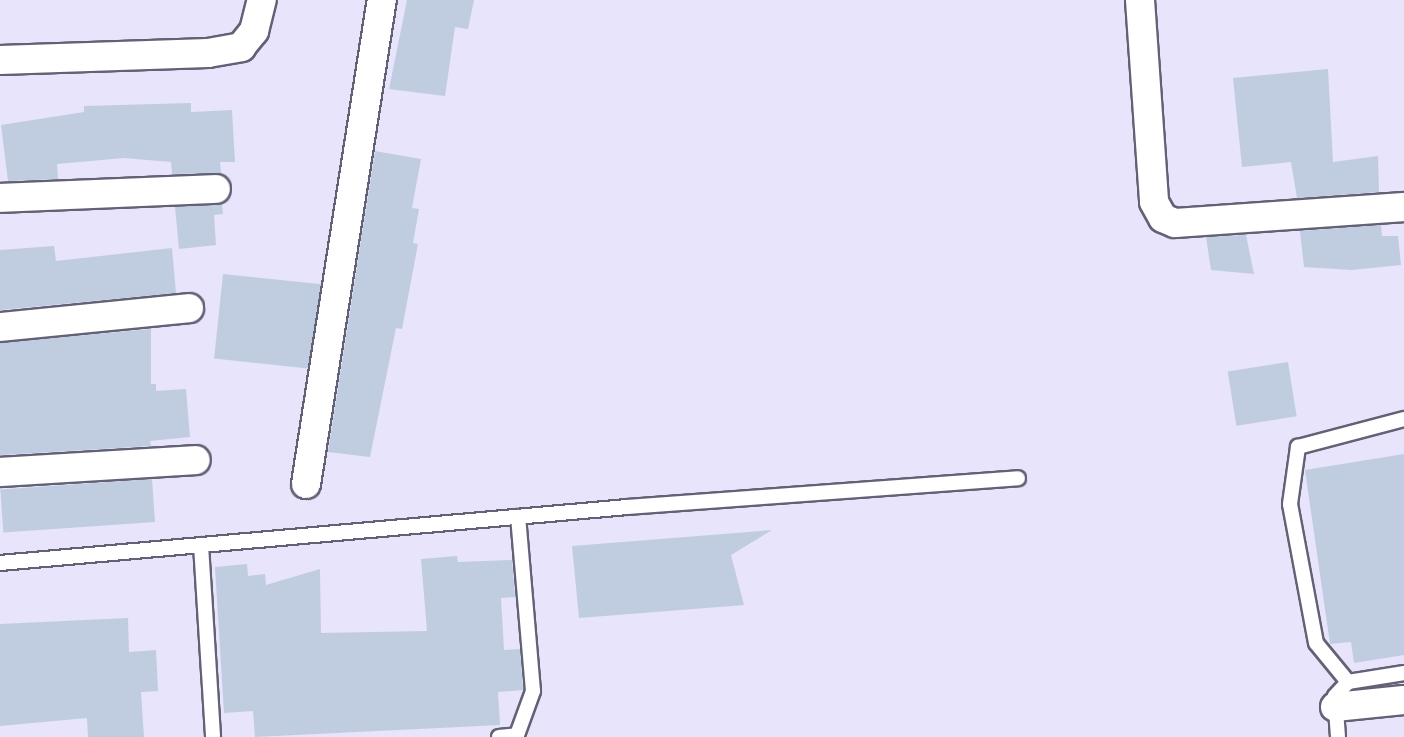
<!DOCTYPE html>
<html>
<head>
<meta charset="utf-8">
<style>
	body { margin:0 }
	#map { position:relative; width:1404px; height:737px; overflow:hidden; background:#e7e4fc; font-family:"IBM Plex Sans",sans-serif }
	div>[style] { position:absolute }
	.building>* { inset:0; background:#c0cde1; transform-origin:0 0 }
	.roads { filter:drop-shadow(2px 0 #636175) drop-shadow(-2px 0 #636175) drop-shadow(0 2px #636175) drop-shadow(0 -2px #636175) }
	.service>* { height:14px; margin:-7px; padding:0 7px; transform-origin:7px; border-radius:7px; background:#fff }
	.minor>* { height:28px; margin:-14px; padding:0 14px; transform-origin:14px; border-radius:14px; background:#fff }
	span { translate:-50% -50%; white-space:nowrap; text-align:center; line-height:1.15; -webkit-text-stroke:5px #e7e4fc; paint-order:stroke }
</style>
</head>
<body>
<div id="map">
	<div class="building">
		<i style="clip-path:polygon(407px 0,474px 0,468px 29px,455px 27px,445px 96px,389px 89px)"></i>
		<i style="clip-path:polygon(1328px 69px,1333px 162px,1378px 156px,1379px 192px,1297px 198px,1291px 162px,1242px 167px,1233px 78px)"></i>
		<i style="clip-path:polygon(191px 103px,191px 112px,232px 110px,235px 162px,220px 162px,221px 173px,172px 174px,171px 162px,124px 158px,57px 164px,58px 179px,8px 181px,1px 125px,84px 112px,84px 106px)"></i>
		<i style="clip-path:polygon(375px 151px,421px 159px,412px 208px,419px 209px,413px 243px,418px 244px,402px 329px,396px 328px,370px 457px,328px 452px)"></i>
		<i style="clip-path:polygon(222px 204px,223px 214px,214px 215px,216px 245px,179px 249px,175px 207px)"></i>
		<i style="clip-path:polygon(1381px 225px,1382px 236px,1398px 236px,1401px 265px,1352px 270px,1304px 267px,1300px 231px)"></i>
		<i style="clip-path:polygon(1246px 235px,1254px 274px,1211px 270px,1206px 237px)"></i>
		<i style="clip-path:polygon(54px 246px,56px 261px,172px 248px,176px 293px,0 310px,0 250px)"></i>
		<i style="left:223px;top:274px;width:99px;height:85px;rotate:6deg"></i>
		<i style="clip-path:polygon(151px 329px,151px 384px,156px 384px,156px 391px,186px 389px,190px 437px,150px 441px,151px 446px,0 455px,0 343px)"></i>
		<i style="left:1288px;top:362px;width:55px;height:61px;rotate:81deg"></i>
		<i style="clip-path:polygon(1404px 454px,1404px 655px,1354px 663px,1351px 642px,1330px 644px,1305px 470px)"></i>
		<i style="left:152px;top:479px;width:43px;height:152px;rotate:86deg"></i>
		<i style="clip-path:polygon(772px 530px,731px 555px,744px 605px,579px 618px,572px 546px)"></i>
		<i style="clip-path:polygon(457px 556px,458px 562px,512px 560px,515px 597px,501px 598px,504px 650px,520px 649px,523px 690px,498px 692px,500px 725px,255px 737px,253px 711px,224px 713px,215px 567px,247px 564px,248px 576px,265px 574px,266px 585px,320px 569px,321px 633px,427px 631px,421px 559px)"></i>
		<i style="clip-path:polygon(128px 618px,129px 652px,156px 650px,158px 691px,141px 692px,144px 737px,88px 737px,87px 718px,0 726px,0 624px)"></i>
	</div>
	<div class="roads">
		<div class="service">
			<i style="left:201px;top:545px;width:192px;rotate:86.4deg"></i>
			<i style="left:0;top:563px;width:629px;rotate:-5.1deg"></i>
			<i style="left:627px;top:507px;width:392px;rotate:-4.2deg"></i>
			<i style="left:1348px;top:682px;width:50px;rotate:-129.4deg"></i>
			<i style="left:1316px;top:643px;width:141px;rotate:-100.6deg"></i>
			<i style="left:1290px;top:504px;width:58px;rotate:-82deg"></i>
			<i style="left:1298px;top:447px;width:110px;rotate:-14.8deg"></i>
			<i style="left:499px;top:737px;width:18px;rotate:-6deg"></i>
			<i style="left:517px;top:735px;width:47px;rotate:-70deg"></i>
			<i style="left:533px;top:691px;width:175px;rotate:-94.9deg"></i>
			<i style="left:1338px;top:737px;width:41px;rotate:-94.2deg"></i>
			<i style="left:1335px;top:696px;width:19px;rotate:-47deg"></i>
			<i style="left:1348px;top:682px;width:57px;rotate:-9.1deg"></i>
		</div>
		<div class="minor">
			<i style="left:1140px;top:0;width:202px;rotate:86deg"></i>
			<i style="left:1154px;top:202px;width:18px;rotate:61deg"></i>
			<i style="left:1163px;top:218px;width:13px;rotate:23deg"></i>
			<i style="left:1175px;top:223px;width:230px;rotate:-4deg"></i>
			<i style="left:0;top:60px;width:208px;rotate:-1.9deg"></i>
			<i style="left:208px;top:53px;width:34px;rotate:-10deg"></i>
			<i style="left:241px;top:47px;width:21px;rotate:-51deg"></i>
			<i style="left:254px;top:31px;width:32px;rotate:-76deg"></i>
			<i style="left:0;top:198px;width:216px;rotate:-2.4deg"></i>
			<i style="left:0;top:327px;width:190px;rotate:-5.7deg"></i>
			<i style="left:0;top:472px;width:196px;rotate:-3.5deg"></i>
			<i style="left:306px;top:484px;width:490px;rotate:-81.1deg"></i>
			<i style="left:1335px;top:707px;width:69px;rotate:-5.8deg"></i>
		</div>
	</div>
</div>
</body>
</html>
